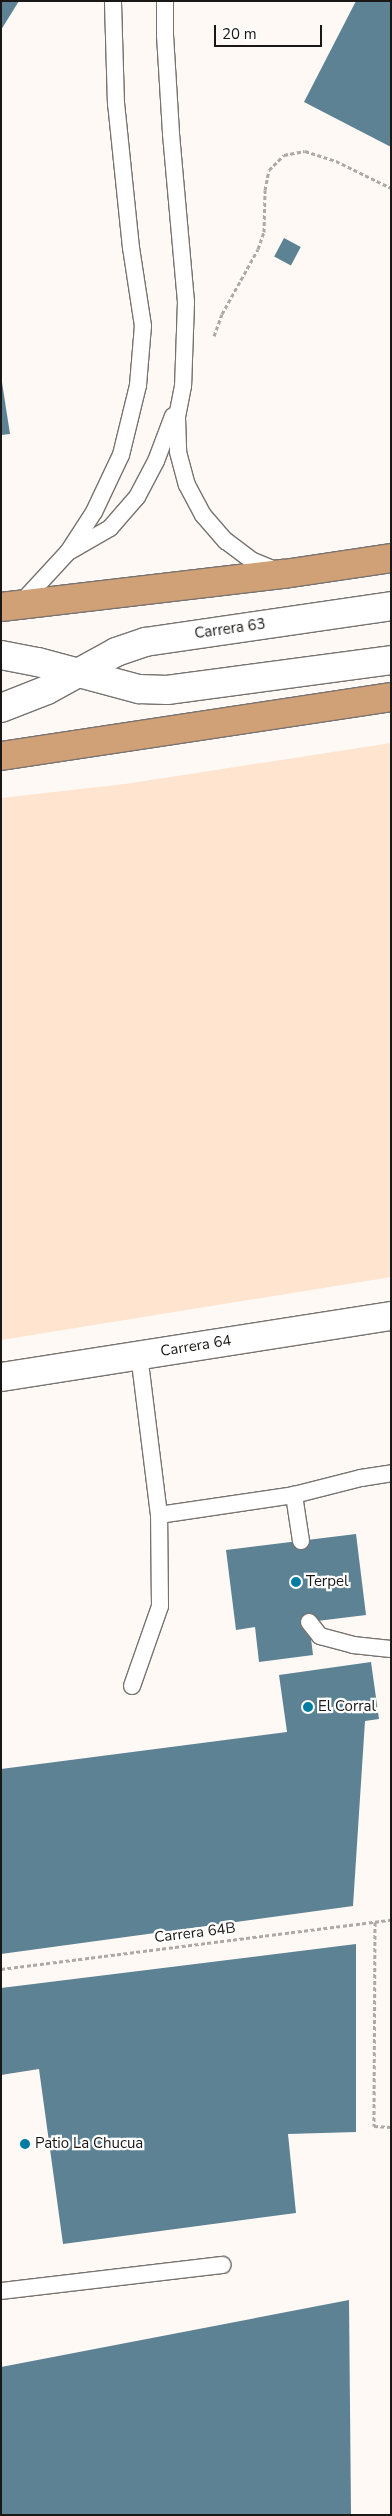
<!DOCTYPE html>
<html>
<head>
<meta charset="utf-8">
<style>
	body { margin:0 }
	#map { position:relative; width:392px; height:2516px; overflow:hidden; background:#fef9f5; font-family:"Nunito Sans",sans-serif }
	div>[style] { position:absolute }
	.green>* { inset:0; background:#ffe4cf }
	.building>* { inset:0; background:#5c8294; transform-origin:0 0 }
	.path>* { height:3px; margin-top:-1.5px; transform-origin:0; background:repeating-linear-gradient(90deg,#aca9a6 0 4px,transparent 0 6.5px) }
	.roads { filter:drop-shadow(1px 0 #777370) drop-shadow(-1px 0 #777370) drop-shadow(0 1px #777370) drop-shadow(0 -1px #777370) }
	.service>* { height:16px; margin:-8px; padding:0 8px; transform-origin:8px; border-radius:8px; background:#fff }
	.minor>* { height:28px; margin:-14px; padding:0 14px; transform-origin:14px; border-radius:14px; background:#fff }
	.tertiary>* { height:28px; margin:-14px; padding:0 14px; transform-origin:14px; border-radius:14px; background:#fff }
	.trunk>* { height:28px; margin:-14px; padding:0 14px; transform-origin:14px; border-radius:14px; background:#d0a077 }
	.dots>* { width:14px; height:14px; translate:-50% -50%; box-sizing:border-box; border:2px solid #fff; border-radius:50% }
	span { translate:-50% -50%; white-space:nowrap; text-align:center; line-height:1.15; -webkit-text-stroke:4.5px #fff; paint-order:stroke }
	.street-label { font-size:15px; color:#1a1817 }
	.poi-label { font-size:15px; color:#1a1817 }
	.left { translate:0 -50%; text-align:left }
	.frame { position:absolute; inset:0; border:2px solid #1a1817; pointer-events:none }
	.scale { position:absolute; left:214px; top:25px; width:108px; height:22px; box-sizing:border-box; border:2px solid #1a1817; border-top:0; padding-left:6px; font-size:15px; line-height:18px; white-space:nowrap; color:#1a1817; -webkit-text-stroke:4px #fff; paint-order:stroke }
</style>
</head>
<body>
<div id="map">
	<div class="green">
		<i style="clip-path:polygon(391px 743px,391px 1277px,1px 1340px,1px 798px,125px 784px)"></i>
	</div>
	<div class="building">
		<i style="clip-path:polygon(1px 1px,19px 1px,1px 30px)"></i>
		<i style="clip-path:polygon(356px 1px,391px 1px,391px 147px,304px 102px)"></i>
		<i style="left:284px;top:238px;width:19px;height:21px;rotate:28deg"></i>
		<i style="clip-path:polygon(1px 376px,10px 434px,1px 435px)"></i>
		<i style="clip-path:polygon(356px 1534px,366px 1615px,309px 1622px,313px 1655px,259px 1662px,255px 1627px,236px 1630px,226px 1550px)"></i>
		<i style="clip-path:polygon(371px 1662px,379px 1719px,365px 1721px,353px 1906px,1px 1954px,1px 1769px,287px 1732px,279px 1675px)"></i>
		<i style="clip-path:polygon(356px 1944px,356px 2132px,288px 2134px,296px 2213px,63px 2244px,39px 2069px,1px 2075px,1px 1988px)"></i>
		<i style="clip-path:polygon(349px 2300px,351px 2515px,1px 2515px,1px 2367px)"></i>
	</div>
	<div class="path">
		<i style="left:214px;top:336px;width:23px;rotate:-70deg"></i>
		<i style="left:222px;top:314px;width:74px;rotate:-61deg"></i>
		<i style="left:258px;top:249px;width:18px;rotate:-71deg"></i>
		<i style="left:264px;top:232px;width:42px;rotate:-88.6deg"></i>
		<i style="left:265px;top:190px;width:20px;rotate:-79deg"></i>
		<i style="left:269px;top:170px;width:21px;rotate:-45deg"></i>
		<i style="left:284px;top:155px;width:21px;rotate:-11deg"></i>
		<i style="left:305px;top:151px;width:33px;rotate:18deg"></i>
		<i style="left:336px;top:161px;width:61px;rotate:26.1deg"></i>
		<i style="left:375px;top:1922px;width:204px;rotate:90.3deg"></i>
		<i style="left:374px;top:2126px;width:17px;rotate:3deg"></i>
		<i style="left:1px;top:1969px;width:393px;rotate:-7.2deg"></i>
	</div>
	<div class="roads">
		<div class="service">
			<i style="left:165px;top:1px;width:34px;rotate:90deg"></i>
			<i style="left:165px;top:35px;width:99px;rotate:86.5deg"></i>
			<i style="left:171px;top:134px;width:169px;rotate:84.9deg"></i>
			<i style="left:186px;top:302px;width:84px;rotate:92deg"></i>
			<i style="left:183px;top:386px;width:33px;rotate:101deg"></i>
			<i style="left:177px;top:418px;width:34px;rotate:88deg"></i>
			<i style="left:178px;top:452px;width:34px;rotate:75deg"></i>
			<i style="left:187px;top:485px;width:34px;rotate:62deg"></i>
			<i style="left:203px;top:515px;width:35px;rotate:49deg"></i>
			<i style="left:226px;top:541px;width:34px;rotate:37deg"></i>
			<i style="left:253px;top:561px;width:27px;rotate:22deg"></i>
			<i style="left:70px;top:551px;width:46px;rotate:-29.9deg"></i>
			<i style="left:110px;top:528px;width:41px;rotate:-48.9deg"></i>
			<i style="left:137px;top:497px;width:41px;rotate:-62.2deg"></i>
			<i style="left:156px;top:461px;width:48px;rotate:-69.3deg"></i>
			<i style="left:21px;top:603px;width:69px;rotate:-47.3deg"></i>
			<i style="left:68px;top:552px;width:48px;rotate:-57deg"></i>
			<i style="left:94px;top:512px;width:63px;rotate:-64.7deg"></i>
			<i style="left:121px;top:455px;width:72px;rotate:-76.3deg"></i>
			<i style="left:138px;top:385px;width:59px;rotate:-85.2deg"></i>
			<i style="left:143px;top:326px;width:79px;rotate:-98.7deg"></i>
			<i style="left:131px;top:248px;width:145px;rotate:-95.9deg"></i>
			<i style="left:116px;top:104px;width:103px;rotate:-91.7deg"></i>
			<i style="left:159px;top:1515px;width:136px;rotate:-8.4deg"></i>
			<i style="left:301px;top:1541px;width:47px;rotate:-98.7deg"></i>
			<i style="left:294px;top:1495px;width:69px;rotate:-14.2deg"></i>
			<i style="left:361px;top:1478px;width:30px;rotate:-9deg"></i>
			<i style="left:309px;top:1622px;width:18px;rotate:52deg"></i>
			<i style="left:320px;top:1636px;width:34px;rotate:15deg"></i>
			<i style="left:353px;top:1645px;width:38px;rotate:6deg"></i>
			<i style="left:132px;top:1686px;width:85px;rotate:-70.7deg"></i>
			<i style="left:160px;top:1606px;width:91px;rotate:-90.6deg"></i>
			<i style="left:159px;top:1515px;width:162px;rotate:-97.1deg"></i>
			<i style="left:1px;top:2291px;width:223px;rotate:-6.7deg"></i>
		</div>
		<div class="minor">
			<i style="left:1px;top:1377px;width:395px;rotate:-8.9deg"></i>
		</div>
		<div class="tertiary">
			<i style="left:1px;top:655px;width:38px;rotate:11deg"></i>
			<i style="left:38px;top:662px;width:105px;rotate:15deg"></i>
			<i style="left:139px;top:689px;width:28px;rotate:2deg"></i>
			<i style="left:167px;top:690px;width:226px;rotate:-7.6deg"></i>
			<i style="left:1px;top:708px;width:49px;rotate:-21.4deg"></i>
			<i style="left:47px;top:690px;width:79px;rotate:-28.8deg"></i>
			<i style="left:116px;top:652px;width:31px;rotate:-19deg"></i>
			<i style="left:145px;top:642px;width:249px;rotate:-8.3deg"></i>
		</div>
		<div class="trunk">
			<i style="left:1px;top:607px;width:285px;rotate:-6.7deg"></i>
			<i style="left:284px;top:574px;width:108px;rotate:-8.5deg"></i>
			<i style="left:1px;top:756px;width:394px;rotate:-8.6deg"></i>
		</div>
	</div>
	<div class="dots">
		<i style="left:296px;top:1582px;background:#007ba2"></i>
		<i style="left:308px;top:1707px;background:#007ba2"></i>
		<i style="left:25px;top:2144px;background:#007ba2"></i>
	</div>
	<div class="street-label">
		<span style="left:230px;top:629px;rotate:-8deg">Carrera 63</span>
		<span style="left:196px;top:1346px;rotate:-9deg">Carrera 64</span>
		<span style="left:195px;top:1933px;rotate:-7deg">Carrera 64B</span>
	</div>
	<div class="poi-label">
		<span class="left" style="left:306px;top:1582px">Terpel</span>
		<span class="left" style="left:318px;top:1707px">El Corral</span>
		<span class="left" style="left:35px;top:2144px">Patio La Chucua</span>
	</div>
	<div class="frame"></div>
	<div class="scale">20 m</div>
</div>
</body>
</html>
